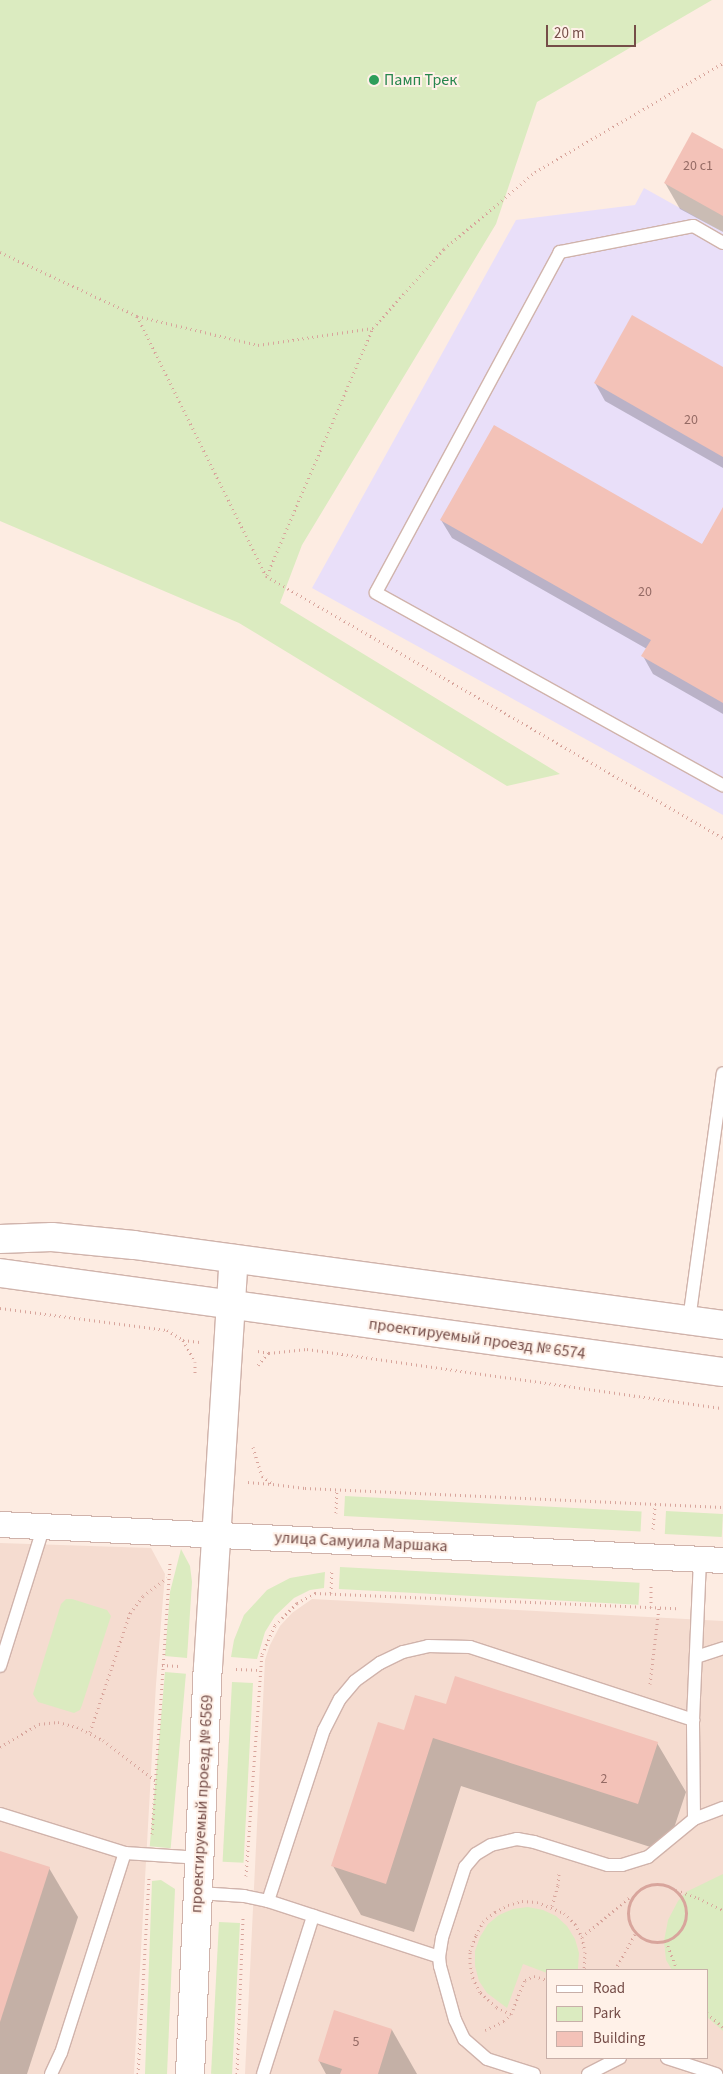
<!DOCTYPE html>
<html>
<head>
<meta charset="utf-8">
<style>
	body { margin:0 }
	#map { position:relative; width:723px; height:2074px; overflow:hidden; background:#fdece2; font-family:"Source Sans 3",sans-serif }
	div>[style] { position:absolute }
	.residential>* { inset:0; background:#f5dcd0 }
	.education>* { inset:0; background:#e9dff9 }
	.green>* { inset:0; background:#dbebc0; transform-origin:0 0 }
	.shadow>* { inset:0; background:#0003 }
	.building>* { inset:0; background:#f3c2b8 }
	.path>* { height:3px; margin-top:-1.5px; transform-origin:0; background:repeating-linear-gradient(90deg,#d8a59c 0 1px,transparent 0 5px) }
	.path>.ring { margin:-1.5px; padding:0; box-sizing:content-box; background:none; border:3px solid #d8a59c; border-radius:50% }
	.roads { filter:drop-shadow(1px 0 #d0b3ab) drop-shadow(-1px 0 #d0b3ab) drop-shadow(0 1px #d0b3ab) drop-shadow(0 -1px #d0b3ab) }
	.service>* { height:12px; margin:-6px; padding:0 6px; transform-origin:6px; border-radius:6px; background:#fff }
	.minor>* { height:25px; margin:-12.5px; padding:0 12.5px; transform-origin:12.5px; border-radius:12.5px; background:#fff }
	.tertiary>* { height:28px; margin:-14px; padding:0 14px; transform-origin:14px; border-radius:14px; background:#fff }
	.secondary>* { height:28px; margin:-14px; padding:0 14px; transform-origin:14px; border-radius:14px; background:#fff }
	.dots>* { width:14px; height:14px; translate:-50% -50%; box-sizing:border-box; border:2px solid #fff1e8; border-radius:50% }
	span { translate:-50% -50%; white-space:nowrap; text-align:center; line-height:1.15; -webkit-text-stroke:4px #fff1e8; paint-order:stroke }
	.number-label { font-size:14px; color:#946a64 }
	.number-label span { -webkit-text-stroke-width:0 }
	.leisure-label { font-size:16px; color:#27864d }
	.left { translate:0 -50%; text-align:left }
	.street-label { font-size:16px; color:#754d48 }
	.legend { position:absolute; left:546px; top:1969px; width:162px; height:90px; box-sizing:border-box; background:#fff1e8; border:1px solid #c8afa8; margin:0; padding:6px 9px; list-style:none; font-size:15px; color:#754d48 }
	.legend li { display:flex; align-items:center; gap:10px; height:25px }
	.legend b { width:25px; border:1px solid #c8afa8 }
	.scale { position:absolute; left:546px; top:25px; width:90px; height:22px; box-sizing:border-box; border:2px solid #754d48; border-top:0; padding-left:6px; font-size:15px; line-height:18px; white-space:nowrap; color:#754d48; -webkit-text-stroke:4px #fff1e8; paint-order:stroke }
</style>
</head>
<body>
<div id="map">
	<div class="residential">
		<i style="clip-path:polygon(0 1543px,151px 1548px,165px 1574px,156px 1684px,134px 2074px,0 2074px)"></i>
		<i style="clip-path:polygon(evenodd,312px 1599px,723px 1621px,723px 2074px,245px 2074px,265px 1660px,270px 1645px,280px 1626px,292px 1613px,312px 1599px,547px 1970px,707px 1970px,707px 2058px,547px 2058px,547px 1970px)"></i>
	</div>
	<div class="education">
		<i style="clip-path:polygon(644px 188px,723px 232px,723px 815px,312px 588px,516px 220px,635px 205px)"></i>
	</div>
	<div class="green">
		<i style="clip-path:polygon(0 0,712px 0,537px 102px,496px 224px,302px 545px,280px 603px,560px 774px,507px 786px,239px 623px,0 521px)"></i>
		<i style="left:345px;top:1496px;width:297px;height:20px;rotate:3deg"></i>
		<i style="left:666px;top:1511px;width:57px;height:23px;rotate:3deg"></i>
		<i style="clip-path:polygon(181px 1549px,190px 1566px,192px 1582px,187px 1658px,165px 1656px,170px 1592px)"></i>
		<i style="left:340px;top:1567px;width:300px;height:22px;rotate:3deg"></i>
		<i style="clip-path:polygon(325px 1572px,324px 1588px,310px 1590px,294px 1598px,275px 1616px,265px 1632px,257px 1659px,231px 1657px,234px 1640px,244px 1615px,267px 1590px,290px 1578px)"></i>
		<i style="clip-path:polygon(72px 1599px,107px 1610px,111px 1616px,82px 1705px,80px 1710px,74px 1713px,38px 1702px,33px 1694px,61px 1604px,66px 1599px)"></i>
		<i style="left:165px;top:1672px;width:21px;height:175px;rotate:5deg"></i>
		<i style="left:232px;top:1682px;width:21px;height:180px;rotate:3deg"></i>
		<i style="clip-path:polygon(723px 1874px,723px 2031px,707px 2017px,707px 1970px,672px 1970px,666px 1960px,664px 1941px,668px 1920px,678px 1901px,686px 1892px)"></i>
		<i style="clip-path:polygon(161px 1880px,175px 1889px,167px 2074px,145px 2074px,152px 1881px)"></i>
		<i style="clip-path:polygon(528px 1907px,543px 1910px,556px 1916px,567px 1926px,575px 1939px,579px 1953px,578px 1968px,578px 1970px,547px 1970px,547px 1973px,523px 1964px,507px 2008px,487px 1993px,479px 1981px,475px 1966px,475px 1951px,480px 1937px,488px 1924px,499px 1915px,513px 1909px)"></i>
		<i style="left:219px;top:1922px;width:21px;height:152px;rotate:3deg"></i>
	</div>
	<div class="shadow">
		<i style="clip-path:polygon(723px 150px,723px 232px,680px 209px,665px 183px)"></i>
		<i style="clip-path:polygon(723px 369px,723px 468px,605px 401px,595px 383px)"></i>
		<i style="clip-path:polygon(723px 509px,723px 714px,653px 674px,643px 656px,647px 649px,452px 538px,441px 520px,702px 545px)"></i>
		<i style="clip-path:polygon(404px 1732px,657px 1743px,686px 1792px,666px 1852px,461px 1786px,414px 1932px,361px 1915px,333px 1866px)"></i>
		<i style="clip-path:polygon(0 1852px,49px 1868px,78px 1917px,27px 2074px,0 2074px)"></i>
		<i style="clip-path:polygon(335px 2012px,392px 2030px,417px 2074px,326px 2074px,319px 2061px)"></i>
	</div>
	<div class="building">
		<i style="clip-path:polygon(692px 132px,723px 149px,723px 216px,664px 183px)"></i>
		<i style="clip-path:polygon(632px 315px,723px 367px,723px 457px,594px 383px)"></i>
		<i style="clip-path:polygon(494px 425px,702px 544px,723px 507px,723px 703px,641px 656px,651px 640px,440px 520px)"></i>
		<i style="clip-path:polygon(455px 1676px,658px 1742px,638px 1804px,433px 1738px,386px 1884px,331px 1866px,378px 1722px,404px 1730px,415px 1695px,446px 1704px)"></i>
		<i style="clip-path:polygon(0 1851px,50px 1867px,0 2022px)"></i>
		<i style="clip-path:polygon(334px 2010px,392px 2029px,378px 2074px,340px 2074px,342px 2069px,318px 2061px)"></i>
	</div>
	<div class="path">
		<i style="left:0;top:252px;width:151px;rotate:25deg"></i>
		<i style="left:137px;top:316px;width:124px;rotate:13.5deg"></i>
		<i style="left:258px;top:345px;width:116px;rotate:-8.4deg"></i>
		<i style="left:137px;top:316px;width:290px;rotate:63.6deg"></i>
		<i style="left:266px;top:576px;width:527px;rotate:29.83deg"></i>
		<i style="left:267px;top:575px;width:269px;rotate:-66.8deg"></i>
		<i style="left:373px;top:328px;width:106px;rotate:-48.1deg"></i>
		<i style="left:444px;top:249px;width:119px;rotate:-40.2deg"></i>
		<i style="left:535px;top:172px;width:217px;rotate:-30.1deg"></i>
		<i style="left:0;top:1308px;width:168px;rotate:7.5deg"></i>
		<i style="left:167px;top:1330px;width:19px;rotate:32deg"></i>
		<i style="left:183px;top:1340px;width:17px;rotate:7deg"></i>
		<i style="left:183px;top:1340px;width:25px;rotate:61deg"></i>
		<i style="left:195px;top:1362px;width:11px;rotate:90deg"></i>
		<i style="left:258px;top:1351px;width:11px;rotate:10deg"></i>
		<i style="left:269px;top:1353px;width:38px;rotate:-6deg"></i>
		<i style="left:307px;top:1349px;width:420px;rotate:8.1deg"></i>
		<i style="left:258px;top:1365px;width:16px;rotate:-50deg"></i>
		<i style="left:253px;top:1447px;width:30px;rotate:73deg"></i>
		<i style="left:262px;top:1476px;width:14px;rotate:36deg"></i>
		<i style="left:273px;top:1484px;width:32px;rotate:7deg"></i>
		<i style="left:305px;top:1488px;width:418px;rotate:2.6deg"></i>
		<i style="left:248px;top:1482px;width:24px;rotate:5deg"></i>
		<i style="left:336px;top:1513px;width:24px;rotate:-88deg"></i>
		<i style="left:653px;top:1529px;width:25px;rotate:-85deg"></i>
		<i style="left:331px;top:1593px;width:24px;rotate:-88deg"></i>
		<i style="left:651px;top:1607px;width:24px;rotate:-90deg"></i>
		<i style="left:162px;top:1665px;width:17px;rotate:3deg"></i>
		<i style="left:236px;top:1669px;width:25px;rotate:2deg"></i>
		<i style="left:650px;top:1684px;width:78px;rotate:-83.3deg"></i>
		<i style="left:90px;top:1732px;width:126px;rotate:-71.4deg"></i>
		<i style="left:130px;top:1613px;width:21px;rotate:-53deg"></i>
		<i style="left:143px;top:1596px;width:30px;rotate:-37deg"></i>
		<i style="left:0;top:1747px;width:45px;rotate:-30.5deg"></i>
		<i style="left:39px;top:1724px;width:19px;rotate:-6deg"></i>
		<i style="left:58px;top:1722px;width:20px;rotate:15deg"></i>
		<i style="left:77px;top:1727px;width:29px;rotate:27deg"></i>
		<i style="left:103px;top:1740px;width:66px;rotate:37.6deg"></i>
		<i style="left:152px;top:1834px;width:274px;rotate:-86.2deg"></i>
		<i style="left:246px;top:1876px;width:223px;rotate:-85.9deg"></i>
		<i style="left:262px;top:1654px;width:32px;rotate:-66deg"></i>
		<i style="left:275px;top:1625px;width:31px;rotate:-45deg"></i>
		<i style="left:297px;top:1603px;width:21px;rotate:-29deg"></i>
		<i style="left:315px;top:1593px;width:362px;rotate:2.4deg"></i>
		<i class="ring" style="left:628px;top:1884px;width:55px;height:55px"></i>
		<i style="left:676px;top:1890px;width:23px;rotate:20deg"></i>
		<i style="left:698px;top:1898px;width:28px;rotate:26deg"></i>
		<i style="left:552px;top:1906px;width:22px;rotate:-74deg"></i>
		<i style="left:558px;top:1885px;width:12px;rotate:-85deg"></i>
		<i style="left:582px;top:1937px;width:64px;rotate:-39.9deg"></i>
		<i style="left:666px;top:1941px;width:31px;rotate:69deg"></i>
		<i style="left:615px;top:1970px;width:41px;rotate:-60.9deg"></i>
		<i style="left:707px;top:2013px;width:21px;rotate:41deg"></i>
		<i style="left:511px;top:2014px;width:17px;rotate:-155deg"></i>
		<i style="left:496px;top:2007px;width:22px;rotate:-137deg"></i>
		<i style="left:480px;top:1992px;width:16px;rotate:-117deg"></i>
		<i style="left:473px;top:1978px;width:14px;rotate:-102deg"></i>
		<i style="left:470px;top:1964px;width:13px;rotate:-90deg"></i>
		<i style="left:470px;top:1951px;width:17px;rotate:-69deg"></i>
		<i style="left:476px;top:1935px;width:15px;rotate:-62deg"></i>
		<i style="left:483px;top:1922px;width:16px;rotate:-40deg"></i>
		<i style="left:495px;top:1912px;width:15px;rotate:-28deg"></i>
		<i style="left:508px;top:1905px;width:15px;rotate:-16deg"></i>
		<i style="left:522px;top:1901px;width:15px;rotate:4deg"></i>
		<i style="left:537px;top:1902px;width:29px;rotate:22deg"></i>
		<i style="left:564px;top:1913px;width:16px;rotate:45deg"></i>
		<i style="left:575px;top:1924px;width:15px;rotate:62deg"></i>
		<i style="left:582px;top:1937px;width:15px;rotate:79deg"></i>
		<i style="left:585px;top:1952px;width:18px;rotate:93deg"></i>
		<i style="left:485px;top:2030px;width:21px;rotate:-25deg"></i>
		<i style="left:504px;top:2021px;width:10px;rotate:-45deg"></i>
		<i style="left:511px;top:2014px;width:37px;rotate:-68deg"></i>
		<i style="left:525px;top:1980px;width:10px;rotate:-24deg"></i>
		<i style="left:534px;top:1976px;width:14px;rotate:17deg"></i>
		<i style="left:138px;top:2074px;width:199px;rotate:-86.8deg"></i>
		<i style="left:237px;top:2074px;width:157px;rotate:-87.8deg"></i>
	</div>
	<div class="roads">
		<div class="service">
			<i style="left:723px;top:243px;width:34px;rotate:-150deg"></i>
			<i style="left:693px;top:226px;width:136px;rotate:168.9deg"></i>
			<i style="left:560px;top:252px;width:387px;rotate:118.4deg"></i>
			<i style="left:376px;top:593px;width:397px;rotate:29deg"></i>
			<i style="left:689px;top:1320px;width:249px;rotate:-82.2deg"></i>
			<i style="left:696px;top:1657px;width:28px;rotate:-18deg"></i>
			<i style="left:0;top:1666px;width:147px;rotate:-72.6deg"></i>
			<i style="left:0;top:1814px;width:131px;rotate:17.3deg"></i>
			<i style="left:125px;top:1853px;width:76px;rotate:3.8deg"></i>
			<i style="left:694px;top:1819px;width:31px;rotate:-21deg"></i>
			<i style="left:199px;top:1893px;width:45px;rotate:3.8deg"></i>
			<i style="left:244px;top:1896px;width:25px;rotate:12deg"></i>
			<i style="left:268px;top:1901px;width:180px;rotate:18.1deg"></i>
			<i style="left:268px;top:1901px;width:180px;rotate:-71.9deg"></i>
			<i style="left:324px;top:1730px;width:35px;rotate:-63deg"></i>
			<i style="left:340px;top:1699px;width:23px;rotate:-50deg"></i>
			<i style="left:355px;top:1681px;width:31px;rotate:-36deg"></i>
			<i style="left:380px;top:1663px;width:25px;rotate:-26deg"></i>
			<i style="left:403px;top:1652px;width:26px;rotate:-13deg"></i>
			<i style="left:428px;top:1646px;width:42px;rotate:1.4deg"></i>
			<i style="left:470px;top:1647px;width:235px;rotate:18.1deg"></i>
			<i style="left:667px;top:2058px;width:52px;rotate:18.1deg"></i>
			<i style="left:51px;top:2074px;width:23px;rotate:-65deg"></i>
			<i style="left:61px;top:2053px;width:210px;rotate:-72.3deg"></i>
			<i style="left:263px;top:2074px;width:166px;rotate:-72.4deg"></i>
			<i style="left:534px;top:2074px;width:49px;rotate:-162.3deg"></i>
			<i style="left:487px;top:2059px;width:30px;rotate:-139deg"></i>
			<i style="left:464px;top:2039px;width:21px;rotate:-115deg"></i>
			<i style="left:455px;top:2020px;width:56px;rotate:-105.5deg"></i>
			<i style="left:440px;top:1966px;width:9px;rotate:-96deg"></i>
			<i style="left:439px;top:1957px;width:19px;rotate:-81deg"></i>
			<i style="left:442px;top:1938px;width:75px;rotate:-72.1deg"></i>
			<i style="left:465px;top:1867px;width:17px;rotate:-50deg"></i>
			<i style="left:476px;top:1854px;width:17px;rotate:-31deg"></i>
			<i style="left:491px;top:1845px;width:27px;rotate:-13deg"></i>
			<i style="left:517px;top:1839px;width:17px;rotate:10deg"></i>
			<i style="left:534px;top:1842px;width:77px;rotate:17.3deg"></i>
			<i style="left:608px;top:1865px;width:14px"></i>
			<i style="left:622px;top:1865px;width:27px;rotate:-17deg"></i>
			<i style="left:648px;top:1857px;width:60px;rotate:-39.6deg"></i>
			<i style="left:694px;top:1819px;width:99px;rotate:-90.6deg"></i>
			<i style="left:693px;top:1720px;width:161px;rotate:-87.5deg"></i>
			<i style="left:588px;top:2074px;width:36px;rotate:-27deg"></i>
		</div>
		<div class="minor">
			<i style="left:0;top:1524px;width:724px;rotate:2.85deg"></i>
		</div>
		<div class="tertiary">
			<i style="left:190px;top:2074px;width:407px;rotate:-87.5deg"></i>
			<i style="left:208px;top:1667px;width:409px;rotate:-86.4deg"></i>
		</div>
		<div class="secondary">
			<i style="left:0;top:1239px;width:52px;rotate:-2.2deg"></i>
			<i style="left:52px;top:1237px;width:82px;rotate:5.6deg"></i>
			<i style="left:134px;top:1245px;width:594px;rotate:7.73deg"></i>
			<i style="left:0;top:1273px;width:730px;rotate:7.8deg"></i>
		</div>
	</div>
	<div class="dots">
		<i style="left:374px;top:80px;background:#2e9e5b"></i>
	</div>
	<div class="number-label">
		<span style="left:698px;top:166px">20 с1</span>
		<span style="left:691px;top:420px">20</span>
		<span style="left:645px;top:592px">20</span>
		<span style="left:604px;top:1779px">2</span>
		<span style="left:356px;top:2042px">5</span>
	</div>
	<div class="leisure-label">
		<span class="left" style="left:384px;top:80px">Памп Трек</span>
	</div>
	<div class="street-label">
		<span style="left:477px;top:1339px;rotate:8deg">проектируемый проезд № 6574</span>
		<span style="left:361px;top:1542px;rotate:3deg">улица Самуила Маршака</span>
		<span style="left:202px;top:1804px;rotate:-87deg">проектируемый проезд № 6569</span>
	</div>
	<ul class="legend">
	<li><b style="height:6px;background:#fff"></b>Road</li>
	<li><b style="height:14px;background:#dbebc0"></b>Park</li>
	<li><b style="height:14px;background:#f3c2b8"></b>Building</li>
	</ul>
	<div class="scale">20 m</div>
</div>
</body>
</html>
